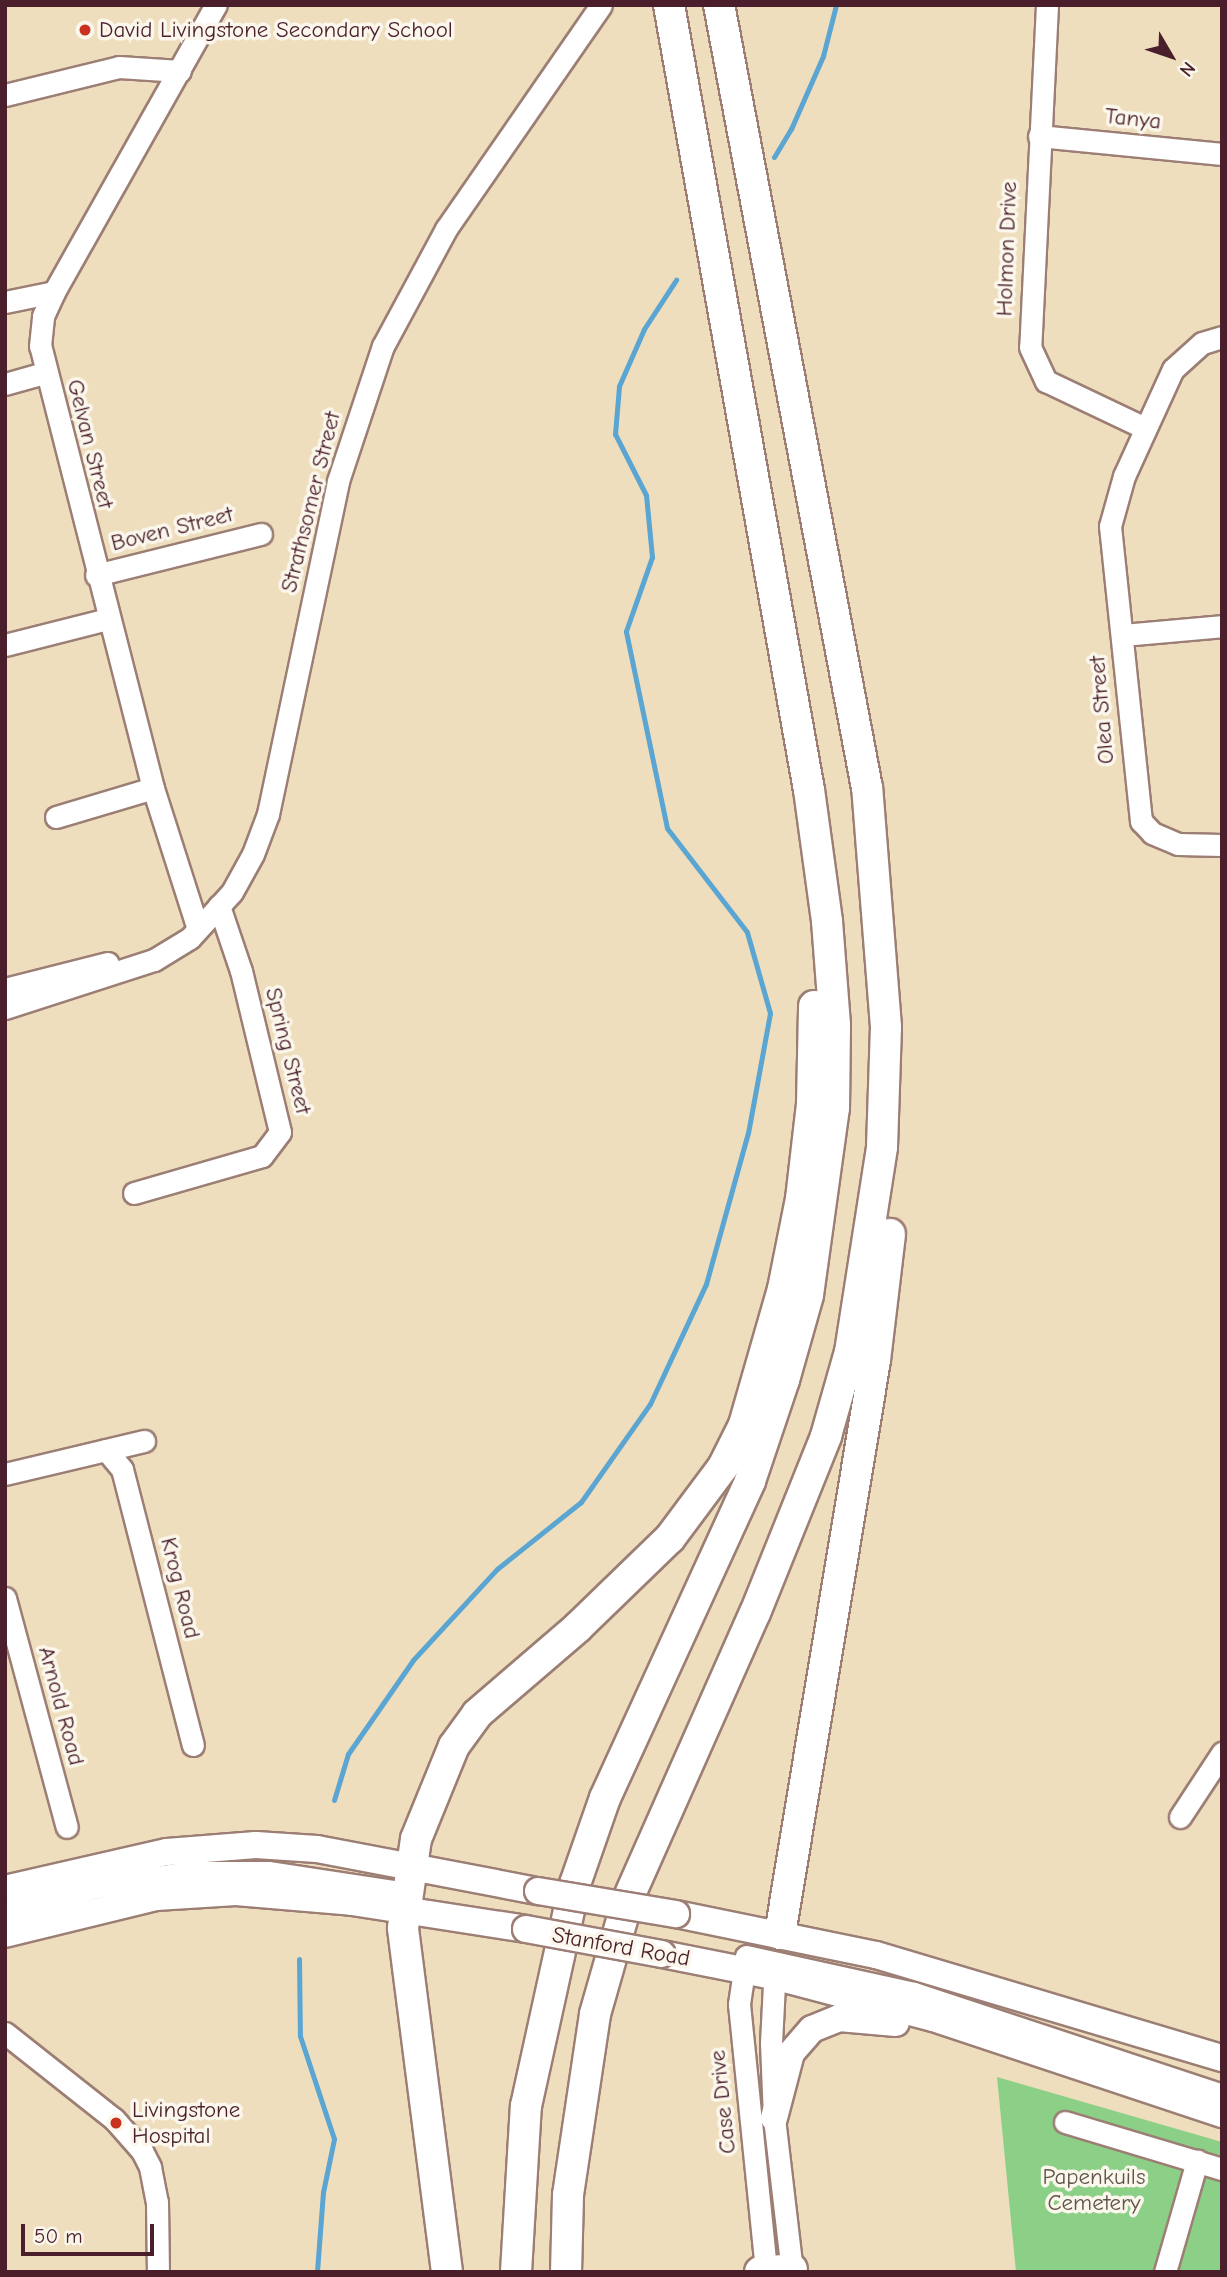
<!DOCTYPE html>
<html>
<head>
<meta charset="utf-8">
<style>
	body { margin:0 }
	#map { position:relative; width:1227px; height:2277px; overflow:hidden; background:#eedebd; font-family:"Comic Neue",sans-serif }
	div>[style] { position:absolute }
	.green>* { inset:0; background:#8cd088 }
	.stream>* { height:5px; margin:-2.5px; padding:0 2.5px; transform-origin:2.5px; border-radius:2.5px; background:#5aa5d2 }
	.roads { filter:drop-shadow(2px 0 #9c7e74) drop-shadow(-2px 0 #9c7e74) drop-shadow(0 2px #9c7e74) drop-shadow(0 -2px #9c7e74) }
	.minor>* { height:21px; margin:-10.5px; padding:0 10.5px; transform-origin:10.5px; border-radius:10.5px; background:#fff }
	.major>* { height:26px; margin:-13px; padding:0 13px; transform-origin:13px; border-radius:13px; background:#fff }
	.highway>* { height:30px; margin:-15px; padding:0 15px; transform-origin:15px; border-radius:15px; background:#fff }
	.bridges { filter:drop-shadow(2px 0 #9c7e74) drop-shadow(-2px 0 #9c7e74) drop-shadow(0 2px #9c7e74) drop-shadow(0 -2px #9c7e74) }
	.major-bridge>* { height:26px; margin:-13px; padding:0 13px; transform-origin:13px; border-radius:13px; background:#fff }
	.dots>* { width:19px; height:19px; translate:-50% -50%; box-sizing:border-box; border:4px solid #fbf7ec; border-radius:50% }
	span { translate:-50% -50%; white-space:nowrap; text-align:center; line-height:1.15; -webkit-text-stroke:7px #fbf7ec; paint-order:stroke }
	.poi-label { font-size:23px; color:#4a1f2b }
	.left { translate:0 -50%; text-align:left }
	.street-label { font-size:23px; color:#4a1f2b }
	.park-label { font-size:23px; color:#5e5447 }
	.frame { position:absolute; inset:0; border:7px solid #4a1f2b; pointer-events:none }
	.north { position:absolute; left:1136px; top:21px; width:70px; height:70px; -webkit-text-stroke:5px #fbf7ec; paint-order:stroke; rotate:129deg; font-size:19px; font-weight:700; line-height:28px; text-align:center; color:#4a1f2b }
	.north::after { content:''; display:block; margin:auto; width:24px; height:32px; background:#4a1f2b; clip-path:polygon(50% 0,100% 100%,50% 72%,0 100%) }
	.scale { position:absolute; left:21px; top:2224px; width:133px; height:32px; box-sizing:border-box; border:4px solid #4a1f2b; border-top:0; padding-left:9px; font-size:21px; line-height:24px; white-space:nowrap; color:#4a1f2b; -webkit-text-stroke:5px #fbf7ec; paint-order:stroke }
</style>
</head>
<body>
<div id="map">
	<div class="green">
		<i style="clip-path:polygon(997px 2077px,1222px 2142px,1222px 2272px,1016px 2272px)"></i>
	</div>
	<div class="stream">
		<i style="left:774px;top:157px;width:33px;rotate:-59deg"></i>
		<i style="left:791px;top:129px;width:80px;rotate:-66.3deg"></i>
		<i style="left:823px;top:56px;width:53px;rotate:-75.7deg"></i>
		<i style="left:334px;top:1800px;width:48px;rotate:-73.1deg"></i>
		<i style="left:348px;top:1754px;width:114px;rotate:-55.3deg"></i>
		<i style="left:413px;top:1660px;width:124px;rotate:-47.3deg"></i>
		<i style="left:497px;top:1569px;width:107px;rotate:-38.6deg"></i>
		<i style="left:581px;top:1502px;width:120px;rotate:-54.9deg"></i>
		<i style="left:650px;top:1404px;width:132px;rotate:-65deg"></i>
		<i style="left:706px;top:1284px;width:157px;rotate:-74.5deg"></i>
		<i style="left:748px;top:1133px;width:122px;rotate:-79.6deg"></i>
		<i style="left:770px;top:1013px;width:84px;rotate:-105.9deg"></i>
		<i style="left:747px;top:932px;width:131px;rotate:-127.6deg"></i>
		<i style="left:667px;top:828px;width:201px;rotate:-101.8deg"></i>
		<i style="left:626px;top:631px;width:78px;rotate:-70.6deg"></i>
		<i style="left:652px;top:557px;width:62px;rotate:-95.5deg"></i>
		<i style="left:646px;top:495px;width:68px;rotate:-116.9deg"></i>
		<i style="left:615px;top:434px;width:48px;rotate:-85.2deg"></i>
		<i style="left:619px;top:386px;width:62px;rotate:-66.3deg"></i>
		<i style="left:644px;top:329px;width:59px;rotate:-56.9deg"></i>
		<i style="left:299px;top:1959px;width:77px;rotate:89.3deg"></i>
		<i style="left:300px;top:2036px;width:108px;rotate:71.7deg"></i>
		<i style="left:334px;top:2139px;width:54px;rotate:101.7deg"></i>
		<i style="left:323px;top:2192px;width:80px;rotate:94.3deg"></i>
	</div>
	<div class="roads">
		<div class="minor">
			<i style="left:1047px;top:5px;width:342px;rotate:92.8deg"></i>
			<i style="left:1030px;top:347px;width:38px;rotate:65deg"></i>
			<i style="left:1046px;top:381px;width:110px;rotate:25.4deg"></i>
			<i style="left:5px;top:95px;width:117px;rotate:-13.8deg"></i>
			<i style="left:119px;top:67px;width:61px;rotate:3.8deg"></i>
			<i style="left:1039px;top:136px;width:184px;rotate:5.6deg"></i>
			<i style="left:5px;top:302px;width:50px;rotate:-11.5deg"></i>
			<i style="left:1222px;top:337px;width:21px;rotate:163deg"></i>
			<i style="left:1202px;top:343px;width:39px;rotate:138deg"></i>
			<i style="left:1173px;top:369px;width:118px;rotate:114.6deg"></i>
			<i style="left:1124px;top:476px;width:52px;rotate:105.6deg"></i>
			<i style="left:1110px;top:526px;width:297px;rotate:84deg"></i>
			<i style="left:1141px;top:821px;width:16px;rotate:47deg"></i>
			<i style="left:1152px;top:833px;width:28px;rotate:23deg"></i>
			<i style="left:1178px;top:844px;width:44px;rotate:1.3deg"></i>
			<i style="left:5px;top:384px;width:41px;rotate:-15.8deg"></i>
			<i style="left:96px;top:575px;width:170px;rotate:-14deg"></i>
			<i style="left:1122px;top:635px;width:100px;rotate:-5.1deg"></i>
			<i style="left:5px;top:645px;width:106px;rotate:-14.2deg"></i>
			<i style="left:56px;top:817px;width:101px;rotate:-16.6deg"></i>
			<i style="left:197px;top:926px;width:145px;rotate:-107.7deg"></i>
			<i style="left:153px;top:788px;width:456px;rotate:-104.3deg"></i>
			<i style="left:40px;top:346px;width:30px;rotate:-84deg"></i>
			<i style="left:43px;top:316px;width:26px;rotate:-65deg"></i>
			<i style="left:54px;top:292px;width:330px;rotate:-60.6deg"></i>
			<i style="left:5px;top:989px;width:106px;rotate:-14.2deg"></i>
			<i style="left:5px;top:1008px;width:157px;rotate:-17.9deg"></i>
			<i style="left:154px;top:960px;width:42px;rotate:-31.4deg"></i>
			<i style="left:190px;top:938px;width:62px;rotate:-47.6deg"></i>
			<i style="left:232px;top:892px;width:43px;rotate:-61.1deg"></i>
			<i style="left:253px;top:854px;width:43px;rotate:-69.4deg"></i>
			<i style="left:268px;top:814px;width:340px;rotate:-78.1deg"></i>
			<i style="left:338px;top:481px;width:142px;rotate:-71.6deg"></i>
			<i style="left:383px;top:346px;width:133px;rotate:-61.7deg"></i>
			<i style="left:446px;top:229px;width:272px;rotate:-55.3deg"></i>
			<i style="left:134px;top:1193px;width:133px;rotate:-16.1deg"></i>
			<i style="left:262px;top:1156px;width:30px;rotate:-53deg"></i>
			<i style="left:280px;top:1132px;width:166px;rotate:-103.6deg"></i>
			<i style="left:241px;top:971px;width:69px;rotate:-108.7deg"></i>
			<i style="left:106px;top:1450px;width:25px;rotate:50deg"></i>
			<i style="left:122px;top:1469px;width:285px;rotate:75.6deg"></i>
			<i style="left:5px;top:1474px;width:143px;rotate:-13.4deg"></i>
			<i style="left:5px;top:1598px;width:237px;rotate:74.9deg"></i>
			<i style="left:1180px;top:1817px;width:77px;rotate:-56.7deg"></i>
			<i style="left:5px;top:1912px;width:94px;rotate:-15.4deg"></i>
			<i style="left:96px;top:1887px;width:94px;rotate:-9.2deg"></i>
			<i style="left:189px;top:1872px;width:79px"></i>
			<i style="left:268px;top:1872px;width:141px;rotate:8.6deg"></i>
			<i style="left:746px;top:1956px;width:172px;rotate:12.4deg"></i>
			<i style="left:914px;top:1993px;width:324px;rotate:18.3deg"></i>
			<i style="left:746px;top:1957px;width:48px;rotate:98.5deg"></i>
			<i style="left:739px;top:2004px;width:269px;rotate:84.2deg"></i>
			<i style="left:775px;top:1964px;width:79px;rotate:92.9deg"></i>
			<i style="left:771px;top:2043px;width:75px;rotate:87.7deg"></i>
			<i style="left:774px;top:2118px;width:155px;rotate:83.3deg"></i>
			<i style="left:5px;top:2033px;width:139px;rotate:38.3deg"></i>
			<i style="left:114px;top:2119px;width:43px;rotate:48.8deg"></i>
			<i style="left:142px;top:2151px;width:18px;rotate:63deg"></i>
			<i style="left:150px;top:2167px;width:36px;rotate:79deg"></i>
			<i style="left:157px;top:2202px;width:70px;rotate:89.2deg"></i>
			<i style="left:1065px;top:2122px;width:164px;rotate:16.7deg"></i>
			<i style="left:1165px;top:2272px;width:116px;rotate:-73.9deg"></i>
		</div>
		<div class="major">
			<i style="left:5px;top:1889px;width:166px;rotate:-12.9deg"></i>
			<i style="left:167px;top:1852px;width:89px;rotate:-4.5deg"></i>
			<i style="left:256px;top:1845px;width:61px;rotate:3.8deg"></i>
			<i style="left:317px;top:1849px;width:225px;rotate:10.8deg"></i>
			<i style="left:676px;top:1914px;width:204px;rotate:11.6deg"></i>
			<i style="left:876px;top:1955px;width:361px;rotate:16.6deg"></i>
			<i style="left:5px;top:1934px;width:155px;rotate:-13.8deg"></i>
			<i style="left:156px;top:1897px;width:80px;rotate:-3.6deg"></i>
			<i style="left:236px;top:1892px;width:116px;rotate:4.9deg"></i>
			<i style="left:352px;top:1902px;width:176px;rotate:8.8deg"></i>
			<i style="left:662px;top:1954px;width:113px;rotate:11.2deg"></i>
			<i style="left:773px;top:1976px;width:165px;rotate:14.7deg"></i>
			<i style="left:933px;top:2018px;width:305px;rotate:18.4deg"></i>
			<i style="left:774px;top:2118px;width:67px;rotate:-75.3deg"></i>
			<i style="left:791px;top:2053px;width:32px;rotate:-49deg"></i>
			<i style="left:812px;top:2029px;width:29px;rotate:-22deg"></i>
			<i style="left:839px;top:2018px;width:57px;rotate:5deg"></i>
		</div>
		<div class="highway">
			<i style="left:780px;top:1934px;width:582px;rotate:-80.6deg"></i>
			<i style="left:875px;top:1360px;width:127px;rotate:-83.2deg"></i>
			<i style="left:447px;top:2272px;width:347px;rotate:-97.3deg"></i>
			<i style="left:403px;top:1928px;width:90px;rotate:-81.7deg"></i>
			<i style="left:416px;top:1839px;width:100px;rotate:-67.8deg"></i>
			<i style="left:454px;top:1746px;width:39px;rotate:-54deg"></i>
			<i style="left:477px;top:1714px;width:133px;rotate:-40.7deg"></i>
			<i style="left:578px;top:1627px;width:128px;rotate:-44.1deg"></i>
			<i style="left:670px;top:1538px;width:89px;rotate:-53.3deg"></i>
			<i style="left:723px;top:1467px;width:47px;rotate:-63.4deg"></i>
			<i style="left:744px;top:1425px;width:141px;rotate:-74deg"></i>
			<i style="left:783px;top:1289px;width:92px;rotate:-78.7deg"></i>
			<i style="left:801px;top:1199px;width:96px;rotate:-83.4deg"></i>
			<i style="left:812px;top:1104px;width:98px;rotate:-88.8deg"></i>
			<i style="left:516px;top:2272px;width:166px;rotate:-86.6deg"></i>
			<i style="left:526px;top:2106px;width:227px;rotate:-77.6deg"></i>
			<i style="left:575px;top:1884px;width:91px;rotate:-70.8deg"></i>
			<i style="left:605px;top:1798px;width:349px;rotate:-65.4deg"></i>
			<i style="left:750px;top:1481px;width:107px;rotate:-71.4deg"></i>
			<i style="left:784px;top:1380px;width:88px;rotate:-74.2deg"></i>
			<i style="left:808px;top:1295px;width:189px;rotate:-82.1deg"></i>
			<i style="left:834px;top:1108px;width:83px;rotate:-89.3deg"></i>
			<i style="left:835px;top:1025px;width:104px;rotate:-94.4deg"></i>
			<i style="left:827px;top:921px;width:132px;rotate:-97.8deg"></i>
			<i style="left:809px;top:790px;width:797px;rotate:-100.11deg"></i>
			<i style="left:566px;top:2272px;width:77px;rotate:-88.5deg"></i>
			<i style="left:568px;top:2195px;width:183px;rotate:-81.5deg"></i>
			<i style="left:595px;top:2014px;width:120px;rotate:-74deg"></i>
			<i style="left:628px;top:1899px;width:313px;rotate:-66.1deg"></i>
			<i style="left:755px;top:1613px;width:191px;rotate:-68.1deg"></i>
			<i style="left:826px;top:1436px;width:87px;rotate:-74.1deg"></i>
			<i style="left:850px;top:1352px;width:207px;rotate:-81.1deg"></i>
			<i style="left:882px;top:1147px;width:120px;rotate:-88.1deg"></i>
			<i style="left:886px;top:1027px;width:240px;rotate:-94.5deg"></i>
			<i style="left:867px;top:788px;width:797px;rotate:-100.7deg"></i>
			<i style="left:760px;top:2272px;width:32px;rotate:-5deg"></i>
		</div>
	</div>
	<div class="bridges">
		<div class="major-bridge">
			<i style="left:538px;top:1891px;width:140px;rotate:9.5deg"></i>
			<i style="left:526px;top:1929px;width:138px;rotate:10.4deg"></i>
		</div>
	</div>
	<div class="dots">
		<i style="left:85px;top:30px;background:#c8321e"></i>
		<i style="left:116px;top:2123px;background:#c8321e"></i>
	</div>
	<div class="poi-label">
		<span class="left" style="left:99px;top:30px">David Livingstone Secondary School</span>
		<span class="left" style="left:132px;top:2123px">Livingstone<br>Hospital</span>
	</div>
	<div class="street-label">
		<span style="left:1133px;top:119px;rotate:6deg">Tanya</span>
		<span style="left:1007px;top:249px;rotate:-88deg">Holmon Drive</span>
		<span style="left:90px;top:444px;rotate:76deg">Gelvan Street</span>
		<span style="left:311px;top:502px;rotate:-76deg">Strathsomer Street</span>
		<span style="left:172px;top:529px;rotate:-14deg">Boven Street</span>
		<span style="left:1102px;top:710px;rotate:-95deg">Olea Street</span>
		<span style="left:288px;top:1051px;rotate:76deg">Spring Street</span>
		<span style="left:180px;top:1588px;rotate:76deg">Krog Road</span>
		<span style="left:61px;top:1706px;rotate:75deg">Arnold Road</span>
		<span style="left:621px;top:1947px;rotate:10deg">Stanford Road</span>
		<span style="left:723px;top:2102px;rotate:-96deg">Case Drive</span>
	</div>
	<div class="park-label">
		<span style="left:1094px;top:2190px">Papenkuils<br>Cemetery</span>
	</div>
	<div class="frame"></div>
	<div class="north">N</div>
	<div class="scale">50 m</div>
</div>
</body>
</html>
